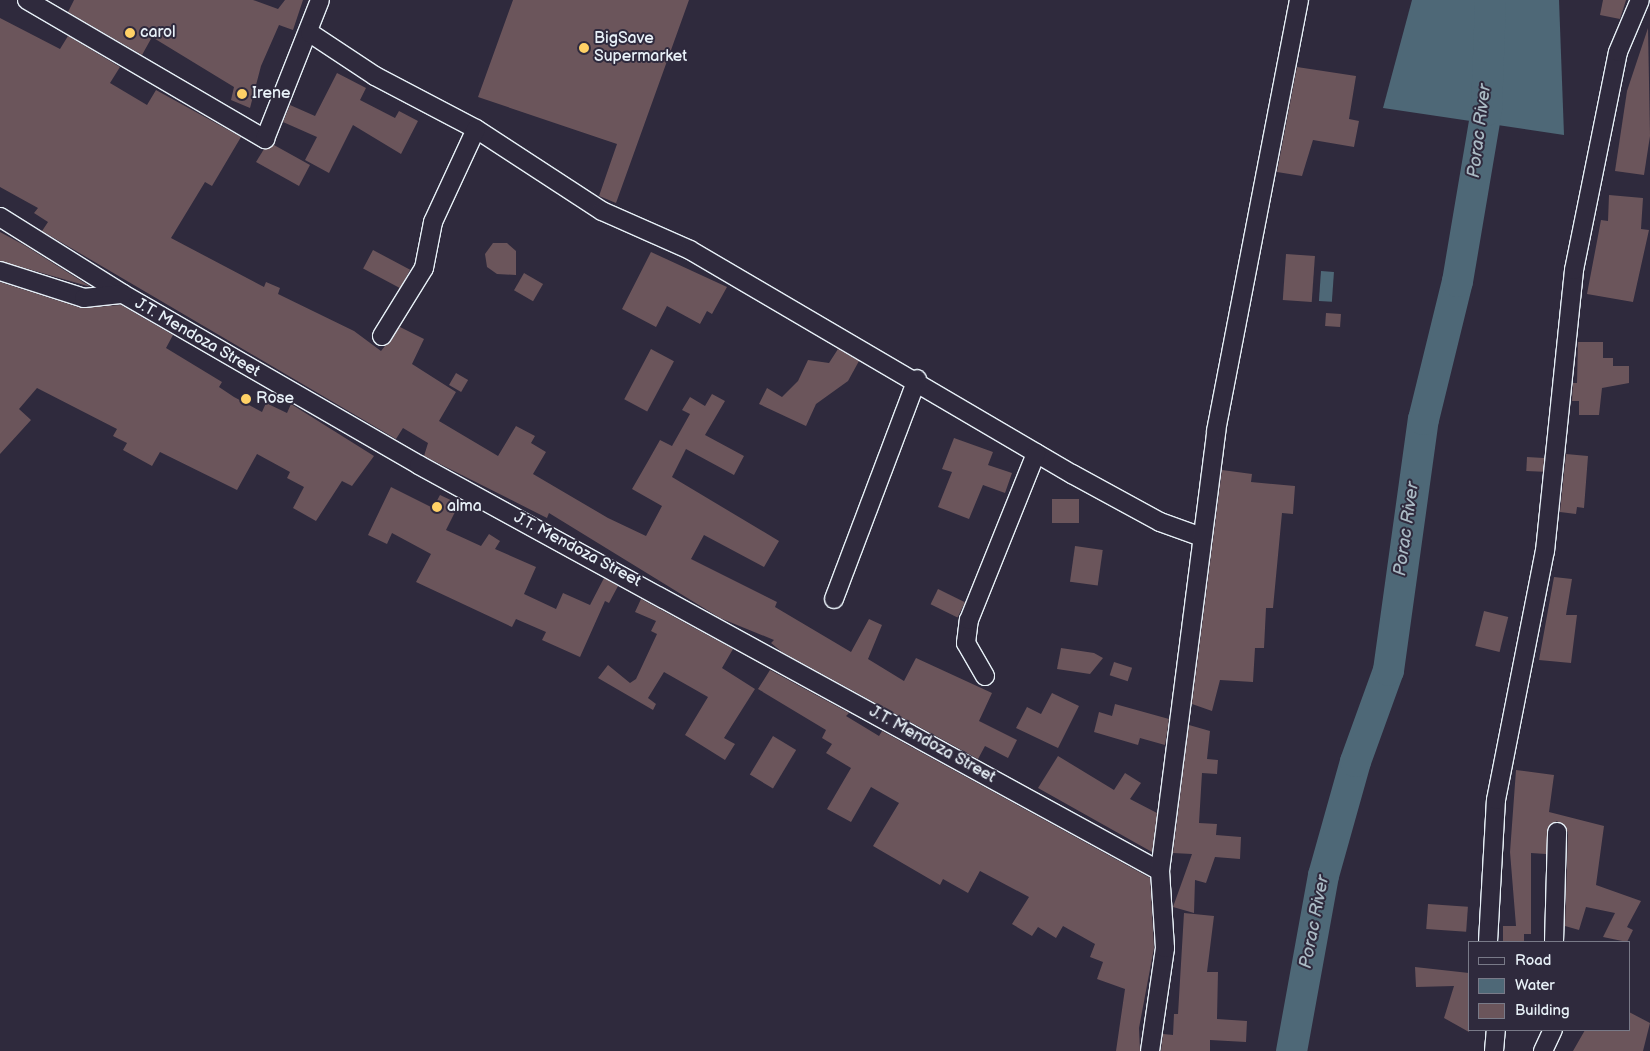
<!DOCTYPE html>
<html>
<head>
<meta charset="utf-8">
<style>
  body { margin:0 }
  #map { position:relative; width:1650px; height:1051px; overflow:hidden; background:#2f2a3d; font-family:"Balsamiq Sans",sans-serif }
  div>[style] { position:absolute }
  .water>* { inset:0; background:#4e6877; transform-origin:0 0 }
  .river>* { height:31px; margin:-15.5px; padding:0 15.5px; transform-origin:15.5px; border-radius:15.5px; background:#4e6877 }
  .building>* { inset:0; background:#6b555b; transform-origin:0 0 }
  .roads { filter:drop-shadow(1px 0 #e8f1f8) drop-shadow(-1px 0 #e8f1f8) drop-shadow(0 1px #e8f1f8) drop-shadow(0 -1px #e8f1f8) }
  .minor>* { height:18px; margin:-9px; padding:0 9px; transform-origin:9px; border-radius:9px; background:#2f2a3d }
  .dots>* { width:14px; height:14px; translate:-50% -50%; box-sizing:border-box; border:2px solid #2f2a3d; border-radius:50% }
  span { translate:-50% -50%; white-space:nowrap; text-align:center; line-height:1.15; -webkit-text-stroke:4px #2f2a3d; paint-order:stroke }
  .poi-label { font-size:16px; color:#e8f1f8 }
  .left { translate:0 -50%; text-align:left }
  .street-label { font-size:16px; color:#e8f1f8 }
  .water-label { font-size:18px; color:#aabac4; font-style:italic }
  .legend { position:absolute; left:1468px; top:941px; width:162px; height:90px; box-sizing:border-box; background:#2f2a3d; border:1px solid #797a88; margin:0; padding:6px 9px; list-style:none; font-size:15px; color:#e8f1f8 }
  .legend li { display:flex; align-items:center; gap:10px; height:25px }
  .legend b { width:25px; border:1px solid #797a88 }
</style>
</head>
<body>
<div id="map">
  <div class="water">
    <i style="clip-path:polygon(1412px 0,1559px 0,1564px 135px,1383px 108px)"></i>
    <i style="left:1321px;top:271px;width:13px;height:30px;rotate:4deg"></i>
  </div>
  <div class="river">
    <i style="left:1291px;top:1051px;width:179px;rotate:-79.7deg"></i>
    <i style="left:1323px;top:875px;width:118px;rotate:-74.3deg"></i>
    <i style="left:1355px;top:761px;width:97px;rotate:-70.1deg"></i>
    <i style="left:1388px;top:670px;width:253px;rotate:-82.1deg"></i>
    <i style="left:1423px;top:419px;width:142px;rotate:-76.2deg"></i>
    <i style="left:1457px;top:281px;width:173px;rotate:-80.4deg"></i>
    <i style="left:1486px;top:110px;width:110px;rotate:-87.9deg"></i>
  </div>
  <div class="building">
    <i style="clip-path:polygon(74px 0,253px 0,278px 9px,285px 0,303px 0,293px 30px,279px 25px,261px 66px,250px 108px,231px 100px,234px 87px,152px 37px,142px 55px,68px 12px)"></i>
    <i style="clip-path:polygon(513px 0,689px 0,616px 203px,599px 196px,617px 144px,478px 97px)"></i>
    <i style="clip-path:polygon(1603px 0,1626px 0,1620px 19px,1600px 15px)"></i>
    <i style="clip-path:polygon(0 18px,60px 49px,68px 36px,120px 67px,110px 83px,147px 105px,156px 90px,241px 137px,212px 186px,205px 182px,171px 238px,264px 287px,266px 282px,280px 288px,278px 294px,354px 331px,381px 351px,400px 327px,424px 339px,412px 364px,456px 392px,439px 421px,498px 456px,516px 426px,535px 436px,531px 443px,546px 452px,533px 474px,608px 518px,646px 536px,662px 506px,632px 489px,647px 463px,660px 440px,672px 446px,690px 414px,682px 410px,690px 397px,705px 406px,712px 394px,725px 401px,705px 435px,744px 456px,734px 475px,686px 449px,672px 477px,779px 541px,764px 567px,704px 535px,691px 559px,777px 602px,775px 607px,851px 652px,869px 619px,882px 625px,868px 659px,904px 681px,916px 658px,992px 693px,979px 721px,1017px 740px,1008px 758px,985px 746px,978px 759px,782px 652px,771px 643px,774px 640px,720px 618px,549px 513px,547px 518px,424px 456px,428px 443px,403px 428px,396px 439px,42px 231px,48px 222px,34px 213px,38px 208px,0 187px)"></i>
    <i style="clip-path:polygon(1648px 28px,1650px 136px,1644px 175px,1615px 171px,1627px 91px)"></i>
    <i style="clip-path:polygon(1297px 67px,1356px 76px,1349px 119px,1359px 121px,1354px 147px,1313px 140px,1302px 176px,1277px 172px)"></i>
    <i style="clip-path:polygon(337px 73px,366px 88px,360px 100px,395px 118px,399px 111px,418px 121px,401px 154px,353px 125px,329px 173px,305px 160px,317px 137px,283px 122px,290px 105px,315px 116px)"></i>
    <i style="clip-path:polygon(274px 145px,310px 165px,299px 186px,256px 162px,264px 149px)"></i>
    <i style="clip-path:polygon(1609px 195px,1643px 198px,1641px 229px,1649px 230px,1633px 302px,1587px 294px,1601px 220px,1608px 221px)"></i>
    <i style="clip-path:polygon(0 232px,24px 245px,91px 287px,0 261px)"></i>
    <i style="clip-path:polygon(493px 243px,507px 243px,516px 251px,516px 275px,497px 274px,487px 267px,485px 254px)"></i>
    <i style="left:373px;top:250px;width:42px;height:21px;rotate:28deg"></i>
    <i style="clip-path:polygon(651px 252px,727px 287px,712px 314px,707px 311px,700px 324px,667px 306px,656px 327px,622px 309px)"></i>
    <i style="left:1286px;top:254px;width:29px;height:46px;rotate:4deg"></i>
    <i style="left:524px;top:273px;width:22px;height:20px;rotate:30deg"></i>
    <i style="clip-path:polygon(0 282px,81px 308px,121px 305px,173px 335px,166px 348px,222px 382px,219px 387px,234px 397px,262px 412px,266px 403px,287px 413px,291px 404px,374px 456px,352px 486px,342px 481px,316px 521px,293px 508px,304px 487px,287px 478px,290px 472px,257px 454px,237px 490px,160px 452px,152px 466px,123px 450px,127px 443px,113px 436px,117px 429px,37px 388px,19px 409px,31px 420px,0 454px)"></i>
    <i style="left:1326px;top:313px;width:15px;height:13px;rotate:4deg"></i>
    <i style="clip-path:polygon(1578px 342px,1603px 342px,1603px 358px,1613px 358px,1613px 366px,1629px 366px,1629px 383px,1602px 388px,1599px 415px,1579px 415px,1579px 401px,1572px 401px,1573px 383px,1577px 383px)"></i>
    <i style="left:651px;top:349px;width:26px;height:57px;rotate:28deg"></i>
    <i style="clip-path:polygon(838px 349px,859px 361px,848px 381px,816px 404px,806px 426px,759px 404px,767px 388px,782px 397px,798px 381px,808px 360px,829px 363px)"></i>
    <i style="left:456px;top:373px;width:14px;height:14px;rotate:30deg"></i>
    <i style="clip-path:polygon(954px 438px,993px 452px,988px 465px,1012px 473px,1005px 493px,983px 485px,969px 519px,938px 507px,952px 472px,942px 469px)"></i>
    <i style="clip-path:polygon(1566px 454px,1588px 456px,1584px 508px,1577px 507px,1576px 514px,1560px 512px)"></i>
    <i style="left:1527px;top:457px;width:17px;height:14px;rotate:3deg"></i>
    <i style="clip-path:polygon(1222px 470px,1252px 474px,1251px 482px,1295px 486px,1293px 514px,1282px 513px,1273px 608px,1266px 608px,1264px 648px,1255px 648px,1253px 682px,1220px 680px,1212px 711px,1192px 704px)"></i>
    <i style="clip-path:polygon(391px 487px,433px 508px,440px 495px,459px 504px,446px 530px,481px 546px,489px 534px,500px 541px,495px 549px,536px 567px,524px 594px,556px 609px,563px 593px,590px 605px,604px 578px,618px 586px,609px 603px,605px 601px,580px 657px,542px 640px,546px 632px,516px 619px,512px 627px,416px 582px,431px 554px,392px 533px,387px 544px,368px 535px)"></i>
    <i style="left:1079px;top:499px;width:24px;height:27px;rotate:90deg"></i>
    <i style="left:1075px;top:546px;width:28px;height:36px;rotate:8deg"></i>
    <i style="clip-path:polygon(1554px 577px,1572px 579px,1566px 615px,1577px 615px,1571px 663px,1539px 660px)"></i>
    <i style="left:938px;top:589px;width:30px;height:17px;rotate:26deg"></i>
    <i style="clip-path:polygon(641px 599px,733px 649px,722px 668px,755px 689px,724px 738px,735px 744px,725px 760px,685px 735px,708px 697px,664px 672px,648px 698px,656px 704px,653px 710px,598px 678px,608px 665px,630px 683px,636px 679px,657px 634px,651px 631px,656px 621px,635px 612px)"></i>
    <i style="left:1484px;top:611px;width:25px;height:36px;rotate:14deg"></i>
    <i style="clip-path:polygon(1061px 648px,1094px 653px,1103px 658px,1090px 674px,1057px 669px)"></i>
    <i style="left:1114px;top:662px;width:19px;height:14px;rotate:18deg"></i>
    <i style="clip-path:polygon(770px 670px,849px 713px,846px 716px,879px 736px,882px 731px,1150px 878px,1154px 948px,1139px 1028px,1140px 1051px,1116px 1051px,1125px 989px,1097px 979px,1103px 962px,1090px 957px,1095px 944px,1063px 926px,1056px 938px,1038px 927px,1032px 936px,1012px 924px,1029px 897px,980px 871px,968px 893px,943px 879px,940px 885px,873px 846px,899px 803px,871px 787px,851px 822px,827px 809px,851px 768px,826px 753px,832px 744px,822px 738px,826px 730px,758px 689px)"></i>
    <i style="clip-path:polygon(1052px 693px,1079px 706px,1058px 748px,1016px 728px,1027px 707px,1041px 714px)"></i>
    <i style="clip-path:polygon(1115px 704px,1169px 719px,1165px 745px,1140px 738px,1138px 745px,1094px 732px,1099px 712px,1112px 716px)"></i>
    <i style="clip-path:polygon(1189px 725px,1210px 731px,1207px 759px,1218px 760px,1217px 774px,1202px 773px,1199px 823px,1217px 824px,1216px 835px,1241px 837px,1240px 859px,1215px 857px,1206px 883px,1195px 880px,1194px 913px,1173px 907px,1192px 854px,1173px 853px)"></i>
    <i style="left:773px;top:736px;width:27px;height:45px;rotate:31deg"></i>
    <i style="clip-path:polygon(1058px 756px,1114px 790px,1125px 773px,1141px 783px,1130px 799px,1157px 813px,1152px 852px,1038px 788px)"></i>
    <i style="clip-path:polygon(1516px 770px,1554px 775px,1549px 812px,1604px 826px,1596px 885px,1641px 901px,1627px 927px,1633px 930px,1627px 942px,1603px 937px,1615px 913px,1586px 907px,1579px 930px,1565px 926px,1568px 832px,1557px 821px,1548px 827px,1546px 854px,1531px 853px,1531px 934px,1524px 934px,1524px 942px,1503px 942px,1503px 926px,1516px 926px,1510px 852px)"></i>
    <i style="left:1428px;top:904px;width:40px;height:25px;rotate:4deg"></i>
    <i style="clip-path:polygon(1184px 913px,1214px 916px,1207px 972px,1218px 972px,1217px 1019px,1247px 1021px,1246px 1042px,1210px 1040px,1210px 1051px,1161px 1051px,1163px 1034px,1173px 1035px,1174px 1014px,1178px 1014px)"></i>
    <i style="clip-path:polygon(1415px 967px,1469px 973px,1469px 1032px,1444px 1018px,1454px 986px,1416px 987px)"></i>
    <i style="clip-path:polygon(1629px 1012px,1650px 1023px,1643px 1051px,1573px 1051px,1585px 1030px,1629px 1030px)"></i>
  </div>
  <div class="roads">
    <div class="minor">
      <i style="left:27px;top:0;width:276px;rotate:30.3deg"></i>
      <i style="left:265px;top:139px;width:149px;rotate:-68.4deg"></i>
      <i style="left:310px;top:33px;width:78px;rotate:33.5deg"></i>
      <i style="left:375px;top:76px;width:114px;rotate:27.7deg"></i>
      <i style="left:476px;top:129px;width:150px;rotate:33.1deg"></i>
      <i style="left:602px;top:211px;width:96px;rotate:23.9deg"></i>
      <i style="left:690px;top:250px;width:443px;rotate:30.4deg"></i>
      <i style="left:1072px;top:474px;width:100px;rotate:28.6deg"></i>
      <i style="left:1160px;top:522px;width:45px;rotate:19.7deg"></i>
      <i style="left:0;top:217px;width:145px;rotate:32deg"></i>
      <i style="left:123px;top:294px;width:342px;rotate:30deg"></i>
      <i style="left:419px;top:465px;width:845px;rotate:28.72deg"></i>
      <i style="left:0;top:271px;width:88px;rotate:17.8deg"></i>
      <i style="left:84px;top:298px;width:39px;rotate:-6deg"></i>
      <i style="left:382px;top:336px;width:80px;rotate:-58.3deg"></i>
      <i style="left:424px;top:268px;width:47px;rotate:-78.9deg"></i>
      <i style="left:433px;top:222px;width:102px;rotate:-65.2deg"></i>
      <i style="left:834px;top:599px;width:235px;rotate:-69.3deg"></i>
      <i style="left:985px;top:676px;width:38px;rotate:-120deg"></i>
      <i style="left:966px;top:643px;width:23px;rotate:-83deg"></i>
      <i style="left:969px;top:620px;width:180px;rotate:-68.1deg"></i>
      <i style="left:1488px;top:942px;width:142px;rotate:-86.8deg"></i>
      <i style="left:1496px;top:800px;width:254px;rotate:-78.9deg"></i>
      <i style="left:1545px;top:551px;width:282px;rotate:-84.1deg"></i>
      <i style="left:1574px;top:270px;width:222px;rotate:-78.6deg"></i>
      <i style="left:1618px;top:52px;width:56px;rotate:-67.1deg"></i>
      <i style="left:1554px;top:942px;width:110px;rotate:-88.4deg"></i>
      <i style="left:1150px;top:1051px;width:104px;rotate:-81.7deg"></i>
      <i style="left:1165px;top:948px;width:77px;rotate:-93.7deg"></i>
      <i style="left:1160px;top:871px;width:444px;rotate:-82.7deg"></i>
      <i style="left:1216px;top:431px;width:439px;rotate:-79.1deg"></i>
      <i style="left:1494px;top:1051px;width:21px;rotate:-85deg"></i>
      <i style="left:1543px;top:1051px;width:23px;rotate:-65deg"></i>
    </div>
  </div>
  <div class="dots">
    <i style="left:130px;top:33px;background:#ffd166"></i>
    <i style="left:584px;top:48px;background:#ffd166"></i>
    <i style="left:242px;top:94px;background:#ffd166"></i>
    <i style="left:246px;top:399px;background:#ffd166"></i>
    <i style="left:437px;top:507px;background:#ffd166"></i>
  </div>
  <div class="poi-label">
    <span class="left" style="left:140px;top:33px">carol</span>
    <span class="left" style="left:594px;top:48px">BigSave<br>Supermarket</span>
    <span class="left" style="left:252px;top:94px">Irene</span>
    <span class="left" style="left:256px;top:399px">Rose</span>
    <span class="left" style="left:447px;top:507px">alma</span>
  </div>
  <div class="street-label">
    <span style="left:197px;top:338px;rotate:30deg">J.T. Mendoza Street</span>
    <span style="left:577px;top:550px;rotate:28deg">J.T. Mendoza Street</span>
    <span style="left:932px;top:745px;rotate:29deg">J.T. Mendoza Street</span>
  </div>
  <div class="water-label">
    <span style="left:1480px;top:131px;rotate:-83deg">Porac River</span>
    <span style="left:1407px;top:529px;rotate:-82deg">Porac River</span>
    <span style="left:1315px;top:922px;rotate:-79deg">Porac River</span>
  </div>
  <ul class="legend">
  <li><b style="height:6px;background:#2f2a3d"></b>Road</li>
  <li><b style="height:14px;background:#4e6877"></b>Water</li>
  <li><b style="height:14px;background:#6b555b"></b>Building</li>
  </ul>
</div>
</body>
</html>
